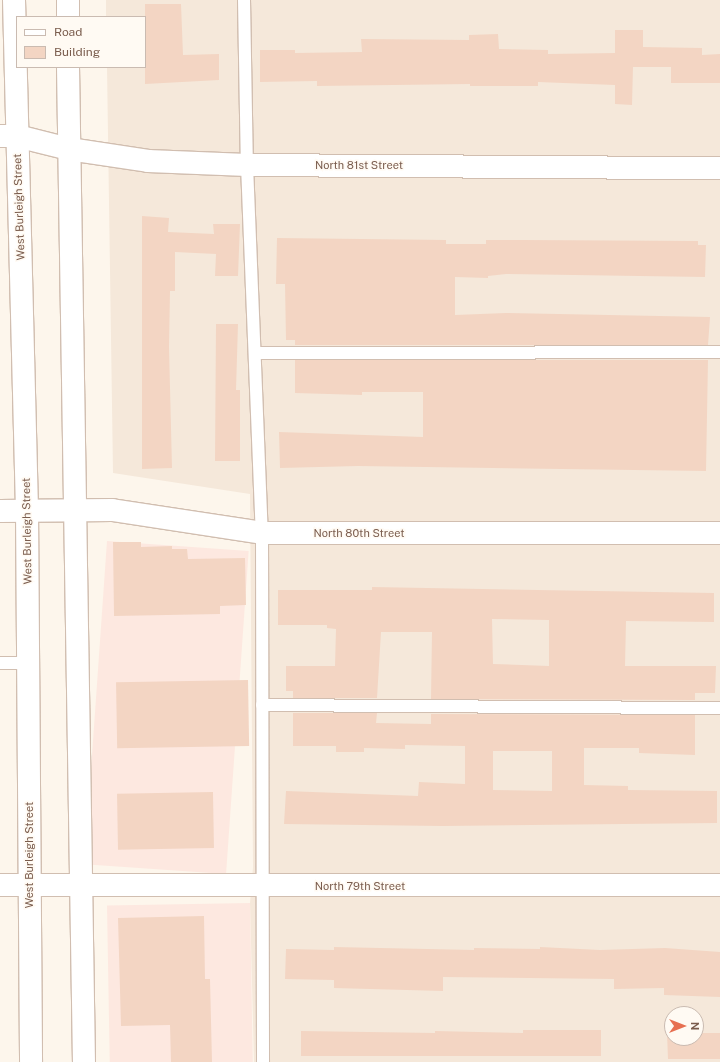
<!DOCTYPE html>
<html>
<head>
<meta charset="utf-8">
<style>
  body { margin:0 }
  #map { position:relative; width:720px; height:1062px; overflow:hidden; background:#fdf6ec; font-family:"Public Sans",sans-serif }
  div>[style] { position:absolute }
  .residential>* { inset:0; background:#f5e8da }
  .commercial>* { inset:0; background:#fde8e0; transform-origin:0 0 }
  .building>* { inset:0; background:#f3d5c3; transform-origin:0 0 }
  .roads { filter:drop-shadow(1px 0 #d1beb0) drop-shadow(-1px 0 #d1beb0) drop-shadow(0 1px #d1beb0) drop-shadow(0 -1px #d1beb0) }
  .service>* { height:12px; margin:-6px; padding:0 6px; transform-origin:6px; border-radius:6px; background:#fff }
  .minor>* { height:22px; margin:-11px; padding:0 11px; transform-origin:11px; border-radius:11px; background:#fff }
  .secondary>* { height:22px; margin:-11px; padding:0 11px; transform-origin:11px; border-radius:11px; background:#fff }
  span { translate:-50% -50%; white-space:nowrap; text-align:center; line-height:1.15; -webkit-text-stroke:3px #fffaf3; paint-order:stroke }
  .street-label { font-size:11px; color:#7a5c4d }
  .legend { position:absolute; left:16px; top:16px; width:130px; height:52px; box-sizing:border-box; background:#fffaf3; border:1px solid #cabbb1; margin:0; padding:5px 7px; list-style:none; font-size:12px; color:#7a5c4d }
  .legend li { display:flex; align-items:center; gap:8px; height:20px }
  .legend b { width:20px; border:1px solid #cabbb1 }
  .north { position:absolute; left:664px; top:1006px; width:40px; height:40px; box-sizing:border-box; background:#fffaf3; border:1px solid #cabbb1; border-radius:50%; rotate:90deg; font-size:11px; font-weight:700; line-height:16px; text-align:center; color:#7a5c4d }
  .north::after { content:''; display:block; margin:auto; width:14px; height:18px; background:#e76f51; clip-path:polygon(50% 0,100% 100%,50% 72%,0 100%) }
</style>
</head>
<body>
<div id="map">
  <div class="residential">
    <i style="clip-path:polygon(evenodd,106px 0,720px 0,720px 1062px,254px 1062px,250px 903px,253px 867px,250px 494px,113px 473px,107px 67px,145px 67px,145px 17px,106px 17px,106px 0,672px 1014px,696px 1014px,696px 1038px,672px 1038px,672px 1014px)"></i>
  </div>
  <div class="commercial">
    <i style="left:107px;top:541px;width:142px;height:324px;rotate:4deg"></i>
    <i style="left:250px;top:903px;width:159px;height:143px;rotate:89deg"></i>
  </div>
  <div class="building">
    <i style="clip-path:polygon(145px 4px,181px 4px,183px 55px,219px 54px,219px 80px,145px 84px)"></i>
    <i style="clip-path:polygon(615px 30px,643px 30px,643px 47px,702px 48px,702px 55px,720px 54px,720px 83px,671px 83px,671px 67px,633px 67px,632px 105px,615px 104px,615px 85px,538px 82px,538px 86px,470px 86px,470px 84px,317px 86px,317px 81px,260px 82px,260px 50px,295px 50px,295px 53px,362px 52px,361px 39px,469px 40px,469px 35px,498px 34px,499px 49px,548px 50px,548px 54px,615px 53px)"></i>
    <i style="clip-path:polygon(142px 216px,169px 218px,168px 232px,214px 234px,213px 224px,240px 224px,238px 276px,215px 276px,216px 254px,175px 252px,175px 291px,170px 291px,169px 347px,172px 468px,142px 469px)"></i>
    <i style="clip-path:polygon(277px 238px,446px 240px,446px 244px,486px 244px,486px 240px,522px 240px,698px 241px,698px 245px,706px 245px,705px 277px,506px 274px,488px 276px,488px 278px,455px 277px,455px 315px,506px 313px,710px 317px,708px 345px,295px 345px,295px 340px,286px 340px,285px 284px,276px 284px)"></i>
    <i style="clip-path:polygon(216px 324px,238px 324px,236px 390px,240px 390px,240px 461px,215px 461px)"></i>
    <i style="clip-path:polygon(295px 360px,708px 360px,706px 471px,358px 466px,280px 468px,279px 432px,423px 437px,423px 392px,362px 392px,362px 395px,295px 393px)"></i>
    <i style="clip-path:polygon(113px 542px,141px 542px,141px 547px,172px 546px,172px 549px,187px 549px,188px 559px,245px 558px,246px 605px,220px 606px,220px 614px,114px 616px)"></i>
    <i style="clip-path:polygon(evenodd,372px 587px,714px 593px,714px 622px,626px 621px,625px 666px,716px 666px,715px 693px,695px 693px,695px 700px,431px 699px,432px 632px,381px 632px,377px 698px,293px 698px,293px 691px,286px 691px,286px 666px,335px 666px,336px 629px,327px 628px,327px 625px,278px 625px,278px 590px,372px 590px,372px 587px,492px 619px,549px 620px,549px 666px,493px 664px,492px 619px)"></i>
    <i style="left:248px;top:680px;width:66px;height:132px;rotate:89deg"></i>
    <i style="clip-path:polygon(evenodd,293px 713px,377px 713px,376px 723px,431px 724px,431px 714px,695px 715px,695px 755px,639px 753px,639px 748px,584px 748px,584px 785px,628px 786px,628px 790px,717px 791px,717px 823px,443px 826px,284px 824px,286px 791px,418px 796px,419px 782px,465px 784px,465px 746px,405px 745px,405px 749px,364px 748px,364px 752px,336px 752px,336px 746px,293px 746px,293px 713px,493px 751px,552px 751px,552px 791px,493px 790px,493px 751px)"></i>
    <i style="left:213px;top:792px;width:56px;height:96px;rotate:89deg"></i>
    <i style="clip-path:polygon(204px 916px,205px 979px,210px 979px,212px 1062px,171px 1062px,170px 1025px,121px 1026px,118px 918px)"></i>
    <i style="clip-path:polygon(334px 947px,474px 950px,474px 948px,540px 949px,540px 947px,600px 950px,665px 948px,720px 952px,720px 997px,664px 995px,664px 988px,614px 989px,614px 979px,443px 977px,443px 991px,334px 988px,334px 980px,285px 979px,286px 949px,334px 950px)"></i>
    <i style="clip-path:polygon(523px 1030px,601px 1030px,601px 1056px,301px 1056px,301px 1031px,435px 1033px,435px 1031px,523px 1033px)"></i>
    <i style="clip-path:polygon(667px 1033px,672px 1033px,672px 1038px,696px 1038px,696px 1033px,720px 1033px,720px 1059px,668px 1059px)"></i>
  </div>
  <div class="roads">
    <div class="service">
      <i style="left:244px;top:0;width:165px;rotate:89deg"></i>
      <i style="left:247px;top:165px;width:368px;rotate:87.7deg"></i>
      <i style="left:262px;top:533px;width:529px;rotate:89.89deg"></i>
      <i style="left:255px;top:353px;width:465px;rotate:-0.1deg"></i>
      <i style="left:0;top:663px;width:28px"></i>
      <i style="left:262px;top:705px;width:458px;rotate:0.4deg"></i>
    </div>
    <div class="minor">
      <i style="left:0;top:136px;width:17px"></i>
      <i style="left:17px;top:136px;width:54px;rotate:14deg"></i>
      <i style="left:69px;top:149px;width:80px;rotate:8.6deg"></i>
      <i style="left:148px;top:161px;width:99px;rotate:2.3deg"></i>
      <i style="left:247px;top:165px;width:473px;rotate:0.4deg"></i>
      <i style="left:0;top:511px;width:112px;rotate:-0.5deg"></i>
      <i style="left:112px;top:510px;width:152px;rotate:8.7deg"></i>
      <i style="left:262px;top:533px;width:458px"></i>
      <i style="left:0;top:885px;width:720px"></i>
    </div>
    <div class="secondary">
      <i style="left:14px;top:0;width:510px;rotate:88.54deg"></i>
      <i style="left:27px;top:510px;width:552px;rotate:89.58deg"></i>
      <i style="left:68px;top:0;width:17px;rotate:90deg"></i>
      <i style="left:68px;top:67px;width:995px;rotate:89.08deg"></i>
    </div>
  </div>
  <div class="street-label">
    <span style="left:359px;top:165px">North 81st Street</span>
    <span style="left:19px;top:207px;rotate:-92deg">West Burleigh Street</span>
    <span style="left:27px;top:531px;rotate:-91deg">West Burleigh Street</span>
    <span style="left:359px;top:533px">North 80th Street</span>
    <span style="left:29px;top:855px;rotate:-90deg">West Burleigh Street</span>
    <span style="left:360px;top:886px">North 79th Street</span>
  </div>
  <ul class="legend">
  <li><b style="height:5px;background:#fff"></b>Road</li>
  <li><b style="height:11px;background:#f3d5c3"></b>Building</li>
  </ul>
  <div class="north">N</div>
</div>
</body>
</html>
